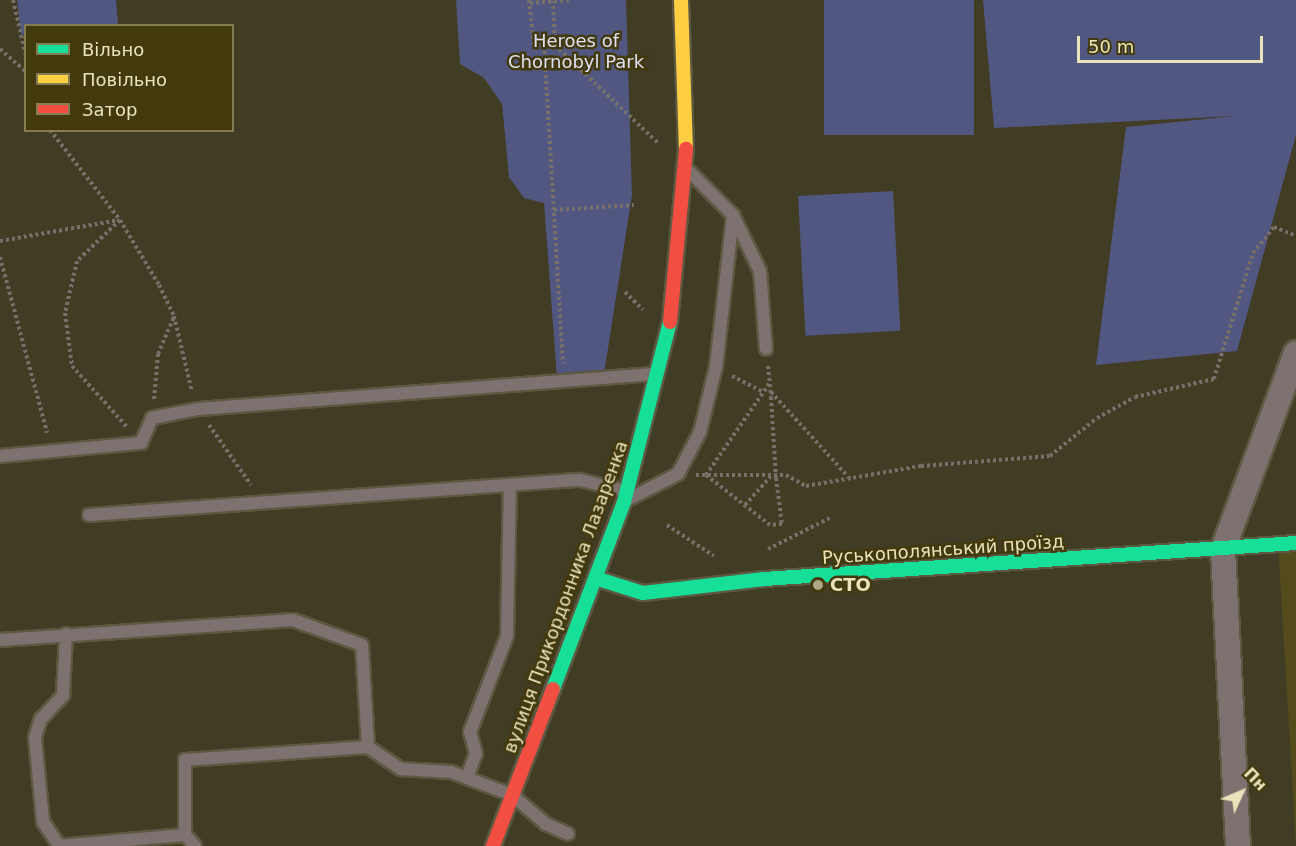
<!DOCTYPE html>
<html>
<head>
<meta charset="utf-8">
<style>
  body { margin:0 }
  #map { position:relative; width:1296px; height:846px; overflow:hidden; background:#413c24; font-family:"DejaVu Sans",sans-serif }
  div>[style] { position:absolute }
  .built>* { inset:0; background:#544b1d }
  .green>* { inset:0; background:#525782; transform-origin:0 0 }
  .path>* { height:4px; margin-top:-2px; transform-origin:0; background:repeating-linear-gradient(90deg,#787068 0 3px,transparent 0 6px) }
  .roads { filter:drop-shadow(2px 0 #5d5841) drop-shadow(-2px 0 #5d5841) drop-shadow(0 2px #5d5841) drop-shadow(0 -2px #5d5841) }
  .lane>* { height:12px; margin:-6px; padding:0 6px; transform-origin:6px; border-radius:6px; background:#7d726f }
  .street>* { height:24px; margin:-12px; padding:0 12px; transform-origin:12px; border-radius:12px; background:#7d726f }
  .fast>* { height:14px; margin:-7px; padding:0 7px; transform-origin:7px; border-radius:7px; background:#16e098 }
  .slow>* { height:14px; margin:-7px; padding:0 7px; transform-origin:7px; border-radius:7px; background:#ffcf43 }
  .jam>* { height:14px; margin:-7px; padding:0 7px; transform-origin:7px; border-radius:7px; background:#f24e42 }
  .dots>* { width:16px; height:16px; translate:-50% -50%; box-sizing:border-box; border:3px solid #42390c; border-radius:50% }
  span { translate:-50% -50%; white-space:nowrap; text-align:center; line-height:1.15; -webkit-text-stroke:5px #42390c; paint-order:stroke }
  .park-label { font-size:18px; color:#dee1f3 }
  .street-label { font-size:18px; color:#eae2ba }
  .poi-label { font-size:18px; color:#eae2ba; font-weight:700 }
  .left { translate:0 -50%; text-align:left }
  .legend { position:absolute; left:24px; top:24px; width:210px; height:108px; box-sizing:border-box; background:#42390c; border:2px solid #857d52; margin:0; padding:8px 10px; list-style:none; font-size:18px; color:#eae2ba }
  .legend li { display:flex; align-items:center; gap:12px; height:30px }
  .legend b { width:30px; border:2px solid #857d52 }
  .north { position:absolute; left:1212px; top:762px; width:60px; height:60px; -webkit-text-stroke:4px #42390c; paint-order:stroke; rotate:46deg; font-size:16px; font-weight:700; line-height:24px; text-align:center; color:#eae2ba }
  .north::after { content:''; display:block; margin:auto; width:21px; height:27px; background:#eae2ba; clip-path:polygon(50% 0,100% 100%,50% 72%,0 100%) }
  .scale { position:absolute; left:1077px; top:36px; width:186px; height:27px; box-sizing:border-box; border:3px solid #eae2ba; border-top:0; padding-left:8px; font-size:18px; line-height:21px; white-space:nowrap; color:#eae2ba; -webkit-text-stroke:4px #42390c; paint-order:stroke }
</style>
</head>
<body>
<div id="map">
  <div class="built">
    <i style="clip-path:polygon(1296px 541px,1296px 846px,1278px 542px)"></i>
  </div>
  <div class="green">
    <i style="clip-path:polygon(17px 0,116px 0,118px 25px,26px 26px,25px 35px,21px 34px)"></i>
    <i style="clip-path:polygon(456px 0,626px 0,632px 195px,604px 374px,557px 378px,544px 203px,524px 198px,509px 177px,502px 104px,484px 78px,460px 64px)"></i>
    <i style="left:824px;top:0;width:150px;height:135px"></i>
    <i style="clip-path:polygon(983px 0,1296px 0,1296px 135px,1237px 351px,1096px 365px,1126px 127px,1235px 116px,994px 128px)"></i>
    <i style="left:893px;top:191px;width:140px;height:95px;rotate:87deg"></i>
  </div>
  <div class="path">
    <i style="left:13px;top:0;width:57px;rotate:76.9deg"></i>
    <i style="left:529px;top:0;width:46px;rotate:83.8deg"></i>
    <i style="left:534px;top:46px;width:10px;rotate:-6deg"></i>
    <i style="left:544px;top:45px;width:319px;rotate:86.6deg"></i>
    <i style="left:530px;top:3px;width:41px;rotate:-4.2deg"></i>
    <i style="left:544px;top:45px;width:11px"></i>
    <i style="left:555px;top:45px;width:44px;rotate:-92.6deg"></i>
    <i style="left:555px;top:45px;width:142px;rotate:43.6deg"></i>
    <i style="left:0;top:49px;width:35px;rotate:41deg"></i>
    <i style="left:50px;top:130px;width:114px;rotate:52.1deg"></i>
    <i style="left:120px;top:220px;width:76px;rotate:59deg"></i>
    <i style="left:159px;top:285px;width:34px;rotate:64deg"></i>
    <i style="left:174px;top:316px;width:78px;rotate:76.7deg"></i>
    <i style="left:554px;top:210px;width:80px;rotate:-3.6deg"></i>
    <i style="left:120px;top:220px;width:59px;rotate:136.4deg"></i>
    <i style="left:77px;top:261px;width:53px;rotate:103deg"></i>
    <i style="left:65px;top:313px;width:53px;rotate:82.5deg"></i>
    <i style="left:72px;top:366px;width:82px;rotate:48deg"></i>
    <i style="left:0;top:241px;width:121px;rotate:-10deg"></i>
    <i style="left:0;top:257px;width:182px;rotate:75deg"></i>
    <i style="left:625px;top:292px;width:25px;rotate:45deg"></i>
    <i style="left:768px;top:366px;width:31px;rotate:84deg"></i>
    <i style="left:771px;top:397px;width:81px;rotate:86.5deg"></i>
    <i style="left:776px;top:478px;width:46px;rotate:82.6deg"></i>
    <i style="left:782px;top:524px;width:12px;rotate:175deg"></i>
    <i style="left:770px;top:525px;width:81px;rotate:-142deg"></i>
    <i style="left:706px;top:475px;width:111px;rotate:-55.3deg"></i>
    <i style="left:732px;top:376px;width:35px;rotate:27deg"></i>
    <i style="left:771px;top:392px;width:119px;rotate:47.7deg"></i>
    <i style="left:154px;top:399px;width:45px;rotate:-84.9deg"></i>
    <i style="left:158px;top:354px;width:40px;rotate:-66.6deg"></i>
    <i style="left:209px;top:425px;width:73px;rotate:55deg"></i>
    <i style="left:696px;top:475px;width:90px"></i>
    <i style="left:786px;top:475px;width:23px;rotate:29deg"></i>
    <i style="left:806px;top:486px;width:117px;rotate:-9.9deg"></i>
    <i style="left:921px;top:466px;width:129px;rotate:-4.4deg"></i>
    <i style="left:1050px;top:456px;width:60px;rotate:-39deg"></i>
    <i style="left:1097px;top:418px;width:43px;rotate:-28.9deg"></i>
    <i style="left:1135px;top:397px;width:81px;rotate:-12.8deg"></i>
    <i style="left:1214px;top:379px;width:132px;rotate:-72.8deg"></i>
    <i style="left:1253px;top:253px;width:33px;rotate:-51deg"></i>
    <i style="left:1274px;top:227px;width:24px;rotate:22deg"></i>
    <i style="left:745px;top:505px;width:38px;rotate:-48deg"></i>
    <i style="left:667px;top:525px;width:56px;rotate:33.4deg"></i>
    <i style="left:768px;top:549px;width:72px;rotate:-26.6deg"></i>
  </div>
  <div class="roads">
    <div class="lane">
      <i style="left:690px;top:172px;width:61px;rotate:45deg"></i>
      <i style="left:733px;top:215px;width:62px;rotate:64.3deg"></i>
      <i style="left:760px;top:271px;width:78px;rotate:85.6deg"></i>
      <i style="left:0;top:456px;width:142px;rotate:-5.3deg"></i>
      <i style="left:141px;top:443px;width:27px;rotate:-66deg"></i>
      <i style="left:152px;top:418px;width:47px;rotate:-11.1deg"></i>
      <i style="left:198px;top:409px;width:461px;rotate:-4.4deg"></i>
      <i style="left:631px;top:498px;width:53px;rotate:-27.1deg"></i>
      <i style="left:678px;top:474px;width:47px;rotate:-62.4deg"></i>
      <i style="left:700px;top:432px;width:67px;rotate:-76.2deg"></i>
      <i style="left:716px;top:367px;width:153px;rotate:-83.6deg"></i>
      <i style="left:89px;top:515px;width:492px;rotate:-4.1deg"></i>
      <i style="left:580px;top:480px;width:46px;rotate:13.7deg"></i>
      <i style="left:0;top:640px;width:294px;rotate:-3.9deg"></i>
      <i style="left:293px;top:620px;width:73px;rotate:19.9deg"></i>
      <i style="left:362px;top:645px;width:102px;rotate:86.6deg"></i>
      <i style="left:467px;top:777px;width:25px;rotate:-69deg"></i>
      <i style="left:476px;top:754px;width:23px;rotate:-105deg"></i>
      <i style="left:470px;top:732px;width:103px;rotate:-68.9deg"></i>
      <i style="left:507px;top:636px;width:151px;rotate:-88.9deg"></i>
      <i style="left:58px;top:844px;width:27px;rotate:-124deg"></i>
      <i style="left:43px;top:822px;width:85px;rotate:-95.4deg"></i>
      <i style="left:35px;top:737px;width:19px;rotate:-72deg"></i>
      <i style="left:41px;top:719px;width:33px;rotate:-47deg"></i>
      <i style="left:63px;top:695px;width:61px;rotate:-87.2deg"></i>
      <i style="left:58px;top:846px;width:127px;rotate:-5deg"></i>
      <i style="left:195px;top:846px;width:15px;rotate:-132deg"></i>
      <i style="left:185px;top:835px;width:75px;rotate:-90deg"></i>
      <i style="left:185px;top:760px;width:183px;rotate:-4.1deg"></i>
      <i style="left:368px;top:747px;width:40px;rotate:34deg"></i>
      <i style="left:401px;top:769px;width:50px;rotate:3.4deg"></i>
      <i style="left:451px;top:772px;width:65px;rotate:20.7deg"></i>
      <i style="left:512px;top:795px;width:45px;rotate:40.5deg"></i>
      <i style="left:546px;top:824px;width:24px;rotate:24deg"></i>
    </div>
    <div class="street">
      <i style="left:1238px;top:846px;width:297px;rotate:-92.9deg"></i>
      <i style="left:1223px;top:549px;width:209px;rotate:-69.6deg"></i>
    </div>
    <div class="fast">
      <i style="left:595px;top:578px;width:50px;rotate:17.4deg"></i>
      <i style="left:643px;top:593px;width:122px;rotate:-6.6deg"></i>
      <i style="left:764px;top:579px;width:533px;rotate:-3.87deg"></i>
      <i style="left:553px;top:689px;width:200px;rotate:-69.2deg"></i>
      <i style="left:624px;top:502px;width:186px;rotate:-75.7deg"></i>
    </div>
    <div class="slow">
      <i style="left:681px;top:0;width:149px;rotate:88.1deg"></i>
    </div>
    <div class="jam">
      <i style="left:670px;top:322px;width:174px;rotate:-84.7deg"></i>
      <i style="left:493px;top:846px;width:168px;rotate:-69.1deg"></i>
    </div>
  </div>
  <div class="dots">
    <i style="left:818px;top:585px;background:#afa886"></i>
  </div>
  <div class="park-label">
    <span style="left:576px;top:52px">Heroes of<br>Chornobyl Park</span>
  </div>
  <div class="street-label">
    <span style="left:943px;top:550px;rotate:-4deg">Руськополянський проїзд</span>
    <span style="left:566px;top:597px;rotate:-70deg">вулиця Прикордонника Лазаренка</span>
  </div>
  <div class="poi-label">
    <span class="left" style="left:830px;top:585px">СТО</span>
  </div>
  <ul class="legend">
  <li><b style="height:8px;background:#16e098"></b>Вільно</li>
  <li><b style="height:8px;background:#ffcf43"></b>Повільно</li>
  <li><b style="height:8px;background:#f24e42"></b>Затор</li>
  </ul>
  <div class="north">Пн</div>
  <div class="scale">50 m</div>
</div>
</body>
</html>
